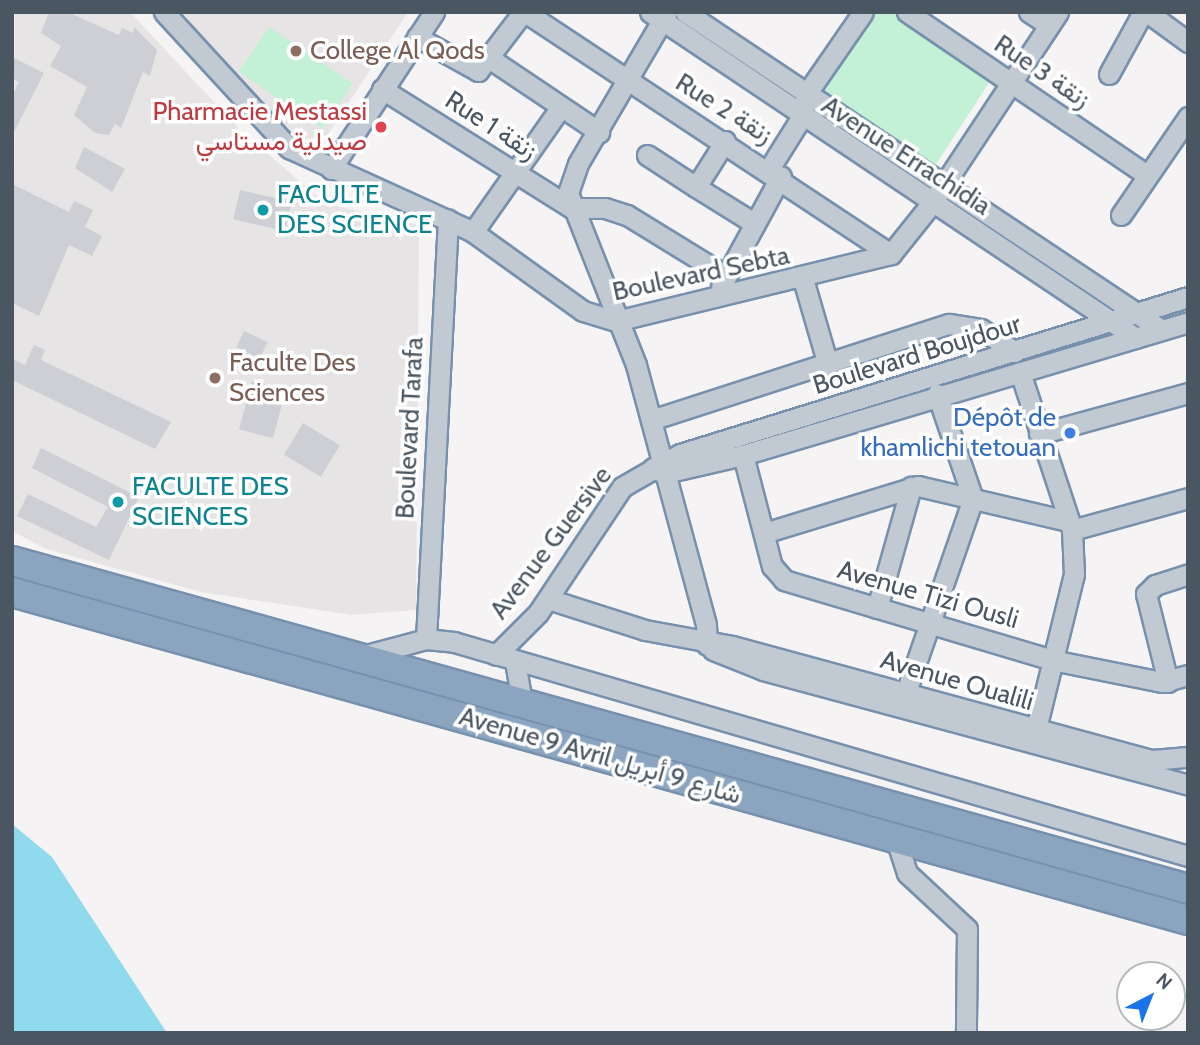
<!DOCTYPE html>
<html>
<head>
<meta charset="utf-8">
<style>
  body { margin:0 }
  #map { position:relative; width:1200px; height:1045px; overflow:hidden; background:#f5f3f3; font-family:Cabin,Vazirmatn,sans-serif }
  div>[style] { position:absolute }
  .education>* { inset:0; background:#e6e4e5 }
  .green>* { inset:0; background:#c3f1d5; transform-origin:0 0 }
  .water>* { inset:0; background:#90daee }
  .building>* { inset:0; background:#cdcfd5; transform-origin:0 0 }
  .roads { filter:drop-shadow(2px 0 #7690ad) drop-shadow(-2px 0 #7690ad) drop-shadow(0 2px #7690ad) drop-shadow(0 -2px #7690ad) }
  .minor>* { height:19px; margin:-9.5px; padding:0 9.5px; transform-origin:9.5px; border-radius:9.5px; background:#c1cad2 }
  .highway>* { height:28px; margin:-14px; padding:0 14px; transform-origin:14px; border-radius:14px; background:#8ba5c1 }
  .dots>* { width:19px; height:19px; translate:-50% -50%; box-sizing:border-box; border:4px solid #fff; border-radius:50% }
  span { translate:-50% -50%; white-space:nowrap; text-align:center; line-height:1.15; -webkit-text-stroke:7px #fff; paint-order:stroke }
  .education-label { font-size:26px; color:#785e54 }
  .left { translate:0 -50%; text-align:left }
  .street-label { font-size:26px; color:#4a5661 }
  .health-label { font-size:26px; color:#be3a42 }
  .right { translate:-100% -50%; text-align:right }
  .culture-label { font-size:26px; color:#0d838f }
  .shop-label { font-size:26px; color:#366cbe }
  .frame { position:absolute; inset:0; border:14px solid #4a5661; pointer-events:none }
  .north { position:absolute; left:1116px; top:961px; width:70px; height:70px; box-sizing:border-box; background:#fff; border:2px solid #b7bbc0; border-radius:50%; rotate:42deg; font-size:19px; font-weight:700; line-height:28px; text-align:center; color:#4a5661 }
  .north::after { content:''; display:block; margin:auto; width:24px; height:32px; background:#1a73e8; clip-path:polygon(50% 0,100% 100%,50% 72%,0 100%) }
</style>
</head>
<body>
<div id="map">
  <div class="education">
    <i style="clip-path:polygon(15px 12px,130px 12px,239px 129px,325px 203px,419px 225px,416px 610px,352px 615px,201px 592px,46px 549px,12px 531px)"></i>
    <i style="clip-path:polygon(183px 12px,408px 12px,319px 148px,261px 115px,237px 91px)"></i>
  </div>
  <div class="green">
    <i style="clip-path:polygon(876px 12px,900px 12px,994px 75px,935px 166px,823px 90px)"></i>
    <i style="left:269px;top:27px;width:101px;height:54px;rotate:34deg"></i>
  </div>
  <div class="water">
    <i style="clip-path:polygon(12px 824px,52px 857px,167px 1033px,12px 1033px)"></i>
  </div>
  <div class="building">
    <i style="clip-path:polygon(49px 12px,67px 12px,119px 35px,122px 28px,133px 33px,134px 27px,157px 50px,150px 76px,143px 72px,121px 128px,115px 124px,109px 135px,95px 133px,74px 115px,87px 87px,50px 66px,61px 46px,41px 33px)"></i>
    <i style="clip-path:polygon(12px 57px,44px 73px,12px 136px,12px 96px,19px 82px,12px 78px)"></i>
    <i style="clip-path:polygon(84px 147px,125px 169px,112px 192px,75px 168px)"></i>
    <i style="clip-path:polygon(12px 184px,69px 212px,74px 201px,93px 210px,85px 227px,102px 236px,92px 256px,69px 245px,39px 316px,12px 303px)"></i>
    <i style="left:240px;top:190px;width:53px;height:30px;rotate:13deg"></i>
    <i style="left:244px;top:331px;width:26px;height:18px;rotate:25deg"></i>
    <i style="clip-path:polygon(34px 345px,45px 350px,41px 360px,171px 422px,155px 449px,12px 380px,12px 359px,25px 365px)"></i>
    <i style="left:252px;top:381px;width:35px;height:50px;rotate:15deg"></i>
    <i style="left:303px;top:423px;width:43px;height:37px;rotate:31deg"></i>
    <i style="clip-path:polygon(41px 448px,139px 497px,109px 560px,17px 516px,28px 494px,96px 527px,108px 507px,32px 468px)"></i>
  </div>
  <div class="roads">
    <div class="minor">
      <i style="left:164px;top:12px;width:185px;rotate:47.4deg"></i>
      <i style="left:289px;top:148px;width:202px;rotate:24.5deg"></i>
      <i style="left:473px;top:232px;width:135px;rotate:35.7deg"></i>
      <i style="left:583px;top:311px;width:34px;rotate:17deg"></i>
      <i style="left:616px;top:321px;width:283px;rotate:-13.7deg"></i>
      <i style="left:891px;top:254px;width:64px;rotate:-51.3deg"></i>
      <i style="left:931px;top:204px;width:230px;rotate:-56.5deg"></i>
      <i style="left:525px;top:12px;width:439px;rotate:33.5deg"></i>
      <i style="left:650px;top:12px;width:585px;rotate:33.85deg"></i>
      <i style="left:667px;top:12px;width:176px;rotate:120.4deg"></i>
      <i style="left:578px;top:164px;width:31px;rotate:109deg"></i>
      <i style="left:568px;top:193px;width:185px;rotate:68.4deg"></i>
      <i style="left:636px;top:365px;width:269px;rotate:74.9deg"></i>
      <i style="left:706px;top:625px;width:20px;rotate:87deg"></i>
      <i style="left:685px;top:12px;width:573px;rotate:33.69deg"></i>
      <i style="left:907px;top:12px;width:290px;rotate:34.2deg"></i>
      <i style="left:1029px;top:12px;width:24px;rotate:33deg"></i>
      <i style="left:1147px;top:12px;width:51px;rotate:36.2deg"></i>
      <i style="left:417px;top:37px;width:70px;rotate:29.1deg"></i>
      <i style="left:478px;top:71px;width:74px;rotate:-52.7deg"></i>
      <i style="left:489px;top:58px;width:133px;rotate:33.9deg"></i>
      <i style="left:1109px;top:74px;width:71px;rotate:-61.3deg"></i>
      <i style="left:382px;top:89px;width:224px;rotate:32.1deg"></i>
      <i style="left:572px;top:208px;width:33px"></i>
      <i style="left:605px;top:208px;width:23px;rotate:18deg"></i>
      <i style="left:627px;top:215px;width:116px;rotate:31.6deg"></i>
      <i style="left:725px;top:141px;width:54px;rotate:122.2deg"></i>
      <i style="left:696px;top:187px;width:68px;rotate:31.8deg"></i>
      <i style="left:647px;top:155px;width:59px;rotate:33.1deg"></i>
      <i style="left:331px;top:169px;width:188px;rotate:-56.7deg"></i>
      <i style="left:769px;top:169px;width:60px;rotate:-57.9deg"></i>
      <i style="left:801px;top:118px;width:26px;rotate:-77deg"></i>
      <i style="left:807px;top:93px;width:98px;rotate:-55.3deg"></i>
      <i style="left:1121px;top:215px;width:119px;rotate:-55.6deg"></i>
      <i style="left:473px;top:232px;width:153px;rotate:-54.9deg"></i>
      <i style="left:803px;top:279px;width:90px;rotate:73.8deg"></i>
      <i style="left:721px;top:286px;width:125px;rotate:-61.4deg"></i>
      <i style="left:1020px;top:372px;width:165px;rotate:71.7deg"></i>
      <i style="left:651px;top:420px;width:313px;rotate:-17.9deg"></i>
      <i style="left:949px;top:324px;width:32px;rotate:9deg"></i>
      <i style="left:981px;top:329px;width:41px;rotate:34.1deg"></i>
      <i style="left:1039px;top:434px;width:155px;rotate:-15.4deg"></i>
      <i style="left:743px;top:455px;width:115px;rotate:75.4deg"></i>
      <i style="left:772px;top:566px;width:18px;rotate:49deg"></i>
      <i style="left:784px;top:580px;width:280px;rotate:16.6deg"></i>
      <i style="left:1052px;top:660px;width:112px;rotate:11.3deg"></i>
      <i style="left:1162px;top:682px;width:27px;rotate:-15deg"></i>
      <i style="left:653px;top:468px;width:30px;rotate:-27deg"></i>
      <i style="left:680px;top:454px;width:532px;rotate:-17.17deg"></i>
      <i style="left:654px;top:469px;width:12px;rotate:20deg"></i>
      <i style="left:665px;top:473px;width:80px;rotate:-13deg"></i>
      <i style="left:743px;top:455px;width:464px;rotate:-16.6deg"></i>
      <i style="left:764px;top:533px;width:161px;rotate:-17deg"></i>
      <i style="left:918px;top:486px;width:155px;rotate:13.1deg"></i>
      <i style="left:548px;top:599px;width:102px;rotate:17.7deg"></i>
      <i style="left:645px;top:630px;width:88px;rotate:10.4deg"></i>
      <i style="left:732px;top:646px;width:435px;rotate:15.2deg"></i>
      <i style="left:1152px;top:760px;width:36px;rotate:-5deg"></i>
      <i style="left:877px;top:608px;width:126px;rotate:-74.3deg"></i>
      <i style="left:426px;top:639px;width:420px;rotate:-87deg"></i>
      <i style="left:713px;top:650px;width:54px;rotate:21.8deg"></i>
      <i style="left:763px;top:670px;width:440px;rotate:15.1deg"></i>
      <i style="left:496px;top:655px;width:59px;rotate:-45deg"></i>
      <i style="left:538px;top:613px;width:151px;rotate:-56.3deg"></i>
      <i style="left:622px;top:487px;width:36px;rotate:-30deg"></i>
      <i style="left:359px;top:657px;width:69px;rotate:-15deg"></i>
      <i style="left:426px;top:639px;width:28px;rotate:6deg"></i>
      <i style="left:454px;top:642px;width:765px;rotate:16.25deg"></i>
      <i style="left:515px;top:661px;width:43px;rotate:80.5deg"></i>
      <i style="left:1168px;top:682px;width:91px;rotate:-104deg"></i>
      <i style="left:1146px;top:594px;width:13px;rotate:-45deg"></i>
      <i style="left:1155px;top:585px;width:35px;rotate:-18deg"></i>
      <i style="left:906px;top:692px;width:204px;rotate:-70.9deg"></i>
      <i style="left:973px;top:499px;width:111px;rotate:-108.9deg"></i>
      <i style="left:1033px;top:741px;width:172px;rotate:-76.2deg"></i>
      <i style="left:1074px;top:574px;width:44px;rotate:-92.6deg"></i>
      <i style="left:1072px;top:530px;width:120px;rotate:-15.4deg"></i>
      <i style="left:896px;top:839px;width:36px;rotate:72deg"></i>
      <i style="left:907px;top:873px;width:82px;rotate:43deg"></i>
      <i style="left:967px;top:929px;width:104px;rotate:90.6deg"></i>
    </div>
    <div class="highway">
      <i style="left:12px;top:561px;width:1221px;rotate:15.58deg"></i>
      <i style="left:12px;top:592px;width:1221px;rotate:15.58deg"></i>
    </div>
  </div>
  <div class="dots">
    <i style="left:296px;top:51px;background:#8d6e63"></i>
    <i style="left:381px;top:127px;background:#e0444e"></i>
    <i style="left:263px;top:210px;background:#0f9aa8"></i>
    <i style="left:215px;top:378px;background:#8d6e63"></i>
    <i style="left:1070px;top:433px;background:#3f7fe0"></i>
    <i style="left:118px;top:502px;background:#0f9aa8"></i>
  </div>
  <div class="education-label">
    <span class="left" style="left:310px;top:51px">College Al Qods</span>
    <span class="left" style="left:229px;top:378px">Faculte Des<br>Sciences</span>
  </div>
  <div class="street-label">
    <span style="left:1042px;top:72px;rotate:34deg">Rue 3 زنقة</span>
    <span style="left:724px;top:109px;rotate:32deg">Rue 2 زنقة</span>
    <span style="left:491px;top:126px;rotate:33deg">Rue 1 زنقة</span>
    <span style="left:906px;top:156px;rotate:33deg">Avenue Errachidia</span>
    <span style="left:701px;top:274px;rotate:-12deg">Boulevard Sebta</span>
    <span style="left:917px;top:355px;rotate:-17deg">Boulevard Boujdour</span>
    <span style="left:410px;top:428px;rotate:-87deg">Boulevard Tarafa</span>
    <span style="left:551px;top:543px;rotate:-53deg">Avenue Guersive</span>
    <span style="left:928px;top:595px;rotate:16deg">Avenue Tizi Ousli</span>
    <span style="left:957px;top:681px;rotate:16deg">Avenue Oualili</span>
    <span style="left:600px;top:756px;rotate:16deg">Avenue 9 Avril شارع 9 أبريل</span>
  </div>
  <div class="health-label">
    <span class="right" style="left:367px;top:127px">Pharmacie Mestassi<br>صيدلية مستاسي</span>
  </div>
  <div class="culture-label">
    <span class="left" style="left:277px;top:210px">FACULTE<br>DES SCIENCE</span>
    <span class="left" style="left:132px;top:502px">FACULTE DES<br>SCIENCES</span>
  </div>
  <div class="shop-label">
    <span class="right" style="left:1056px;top:433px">Dépôt de<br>khamlichi tetouan</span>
  </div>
  <div class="frame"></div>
  <div class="north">N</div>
</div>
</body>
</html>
